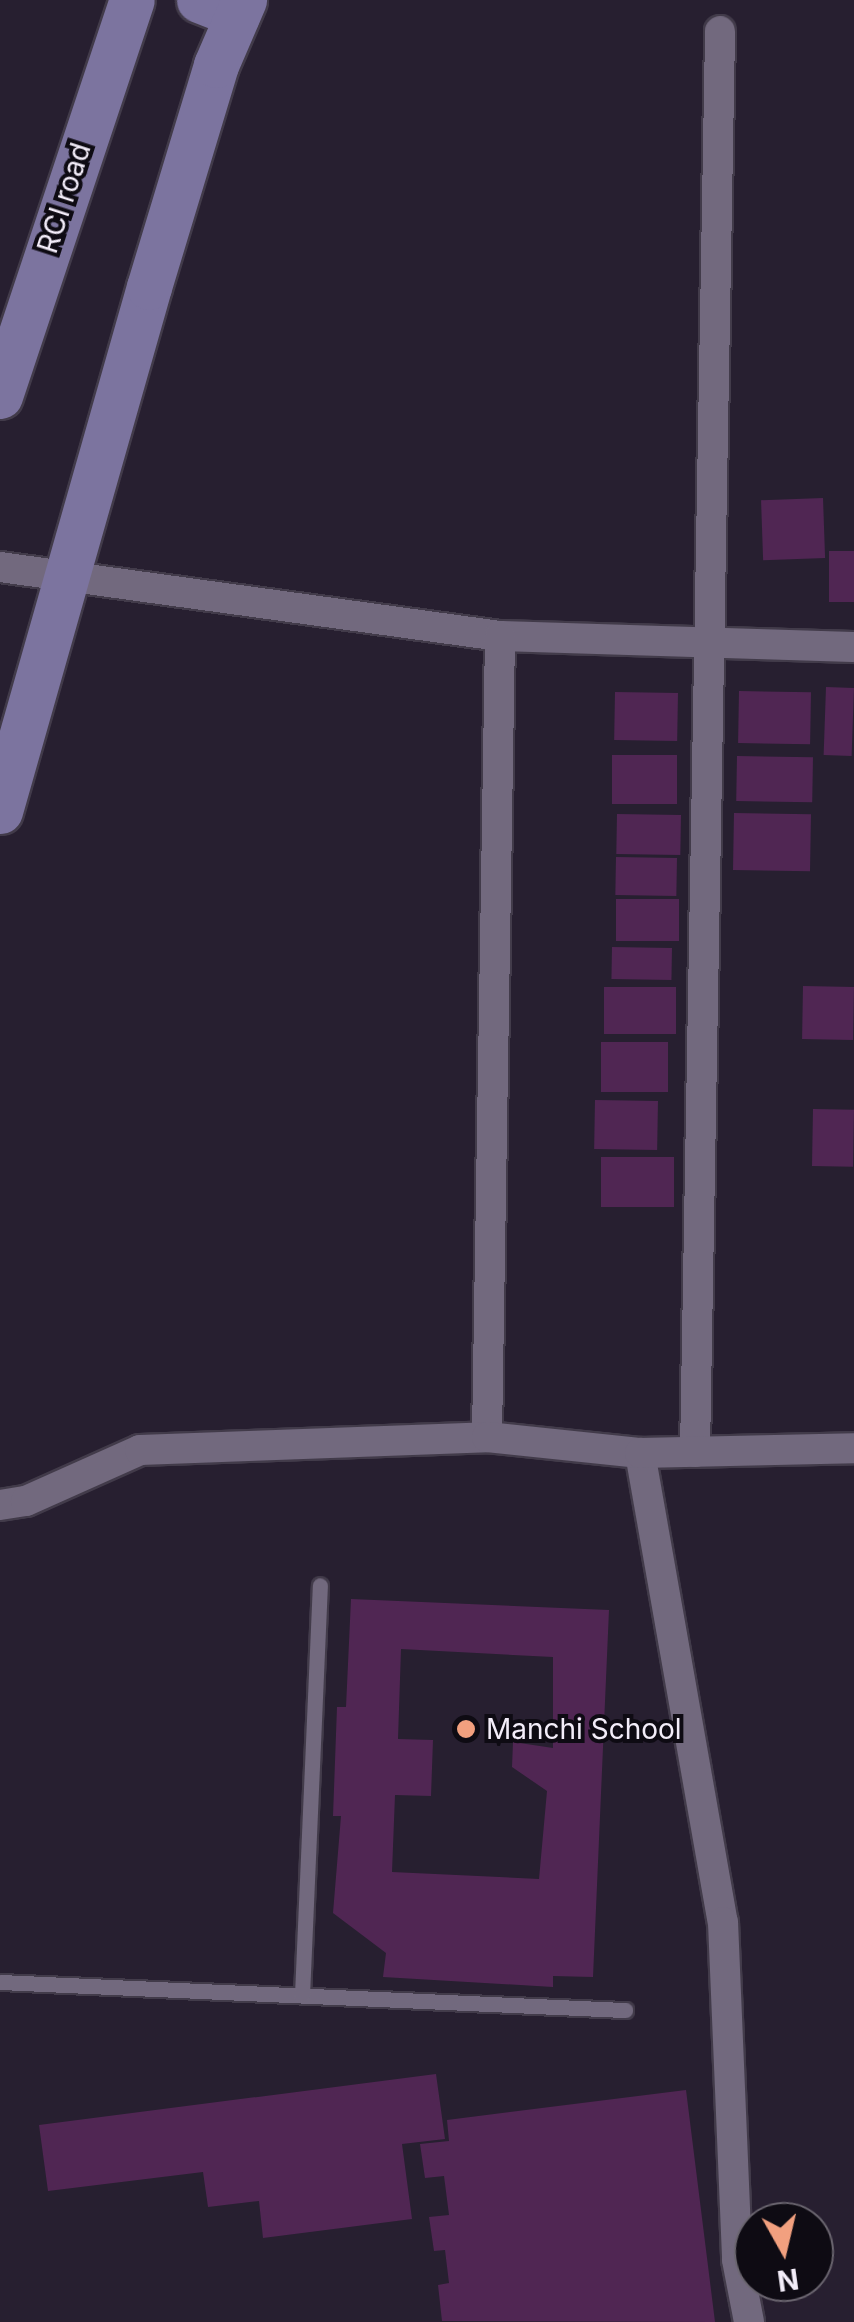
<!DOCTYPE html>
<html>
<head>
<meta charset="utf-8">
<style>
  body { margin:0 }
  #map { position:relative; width:854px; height:2322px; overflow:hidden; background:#271f30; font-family:Inter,sans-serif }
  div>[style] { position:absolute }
  .building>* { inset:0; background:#502653; transform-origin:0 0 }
  .roads { filter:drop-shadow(2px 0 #423b4a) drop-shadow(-2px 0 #423b4a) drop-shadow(0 2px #423b4a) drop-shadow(0 -2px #423b4a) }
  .service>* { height:15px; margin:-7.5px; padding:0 7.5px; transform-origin:7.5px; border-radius:7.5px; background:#72697e }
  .minor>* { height:30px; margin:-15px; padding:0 15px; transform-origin:15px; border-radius:15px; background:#72697e }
  .secondary>* { height:45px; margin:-22.5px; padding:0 22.5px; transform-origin:22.5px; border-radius:22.5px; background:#7c749f }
  .dots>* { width:28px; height:28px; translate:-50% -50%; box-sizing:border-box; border:5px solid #0e0b13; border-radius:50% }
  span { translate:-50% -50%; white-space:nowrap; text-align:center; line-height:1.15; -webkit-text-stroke:8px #0e0b13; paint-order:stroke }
  .street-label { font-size:28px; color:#f3edf9 }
  .poi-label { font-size:28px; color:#f3edf9 }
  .left { translate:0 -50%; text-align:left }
  .north { position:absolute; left:734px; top:2202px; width:100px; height:100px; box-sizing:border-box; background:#0e0b13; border:2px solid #6a656f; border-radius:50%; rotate:172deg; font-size:28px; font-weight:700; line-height:40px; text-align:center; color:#f3edf9 }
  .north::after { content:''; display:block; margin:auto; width:35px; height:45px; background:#f2a07f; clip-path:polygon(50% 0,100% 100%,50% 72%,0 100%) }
</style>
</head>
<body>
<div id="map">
  <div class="building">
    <i style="left:823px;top:498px;width:60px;height:62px;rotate:88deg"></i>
    <i style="left:829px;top:551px;width:25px;height:51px"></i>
    <i style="left:826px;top:687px;width:28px;height:68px;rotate:2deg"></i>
    <i style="left:739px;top:691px;width:72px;height:52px;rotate:1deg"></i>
    <i style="left:615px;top:692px;width:63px;height:48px;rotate:1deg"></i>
    <i style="left:612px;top:755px;width:65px;height:49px"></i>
    <i style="left:737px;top:756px;width:76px;height:45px;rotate:1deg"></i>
    <i style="left:734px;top:813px;width:77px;height:57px;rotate:1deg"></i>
    <i style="left:617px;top:814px;width:64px;height:40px;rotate:1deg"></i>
    <i style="left:616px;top:857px;width:61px;height:38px;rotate:1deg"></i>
    <i style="left:616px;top:899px;width:63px;height:42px"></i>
    <i style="left:612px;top:947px;width:60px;height:32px;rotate:1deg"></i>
    <i style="left:803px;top:986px;width:51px;height:53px;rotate:1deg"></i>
    <i style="left:604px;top:987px;width:72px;height:47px"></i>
    <i style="left:601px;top:1042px;width:67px;height:50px"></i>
    <i style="left:595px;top:1100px;width:63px;height:49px;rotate:1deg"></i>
    <i style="left:813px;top:1109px;width:41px;height:57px;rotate:1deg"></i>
    <i style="left:601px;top:1157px;width:73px;height:50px"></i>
    <i style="clip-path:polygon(evenodd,351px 1599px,609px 1610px,593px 1977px,553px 1976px,553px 1987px,383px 1977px,386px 1953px,333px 1913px,341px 1816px,333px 1816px,337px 1707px,346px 1707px,351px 1599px,401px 1649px,553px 1657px,553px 1748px,513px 1742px,512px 1767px,547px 1791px,539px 1879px,392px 1872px,395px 1795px,431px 1796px,433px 1740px,398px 1739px,401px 1649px)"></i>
    <i style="clip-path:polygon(436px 2074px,445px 2139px,402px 2144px,412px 2219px,263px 2238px,259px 2201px,208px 2207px,203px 2172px,48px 2191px,39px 2125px)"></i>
    <i style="clip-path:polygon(686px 2090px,715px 2322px,442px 2321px,438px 2285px,449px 2283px,445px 2250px,434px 2251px,429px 2217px,449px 2215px,444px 2176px,425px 2178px,420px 2144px,449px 2141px,447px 2120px)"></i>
  </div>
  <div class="roads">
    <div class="service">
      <i style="left:0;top:1982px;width:626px;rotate:2.57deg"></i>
      <i style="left:302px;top:1995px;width:410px;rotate:-87.5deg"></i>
    </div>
    <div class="minor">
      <i style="left:0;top:567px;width:505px;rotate:7.86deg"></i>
      <i style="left:500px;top:636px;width:354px;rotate:1.8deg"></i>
      <i style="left:487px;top:1437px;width:801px;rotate:-89.07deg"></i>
      <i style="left:695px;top:1452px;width:1421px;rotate:-88.99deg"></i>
      <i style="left:640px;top:1453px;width:476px;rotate:80deg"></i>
      <i style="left:723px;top:1922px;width:338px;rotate:87.6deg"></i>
      <i style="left:737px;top:2260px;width:63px;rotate:79deg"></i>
      <i style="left:0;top:1505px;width:26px;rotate:-9deg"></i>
      <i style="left:26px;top:1501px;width:125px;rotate:-24.1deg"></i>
      <i style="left:140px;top:1450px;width:347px;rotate:-2.1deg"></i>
      <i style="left:487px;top:1437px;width:154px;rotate:6deg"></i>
      <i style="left:640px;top:1453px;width:214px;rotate:-1.3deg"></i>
    </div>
    <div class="secondary">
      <i style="left:199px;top:0;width:41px;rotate:21.5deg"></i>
      <i style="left:0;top:396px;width:417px;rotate:-71.6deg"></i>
      <i style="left:0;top:811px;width:545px;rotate:-74.13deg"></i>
      <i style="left:149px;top:287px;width:232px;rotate:-73.2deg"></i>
      <i style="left:216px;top:65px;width:71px;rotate:-66.7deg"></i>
    </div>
  </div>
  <div class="dots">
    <i style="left:466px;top:1729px;background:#f2a07f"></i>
  </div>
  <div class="street-label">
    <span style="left:64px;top:198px;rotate:-72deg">RCI road</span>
  </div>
  <div class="poi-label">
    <span class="left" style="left:486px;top:1729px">Manchi School</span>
  </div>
  <div class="north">N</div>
</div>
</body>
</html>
